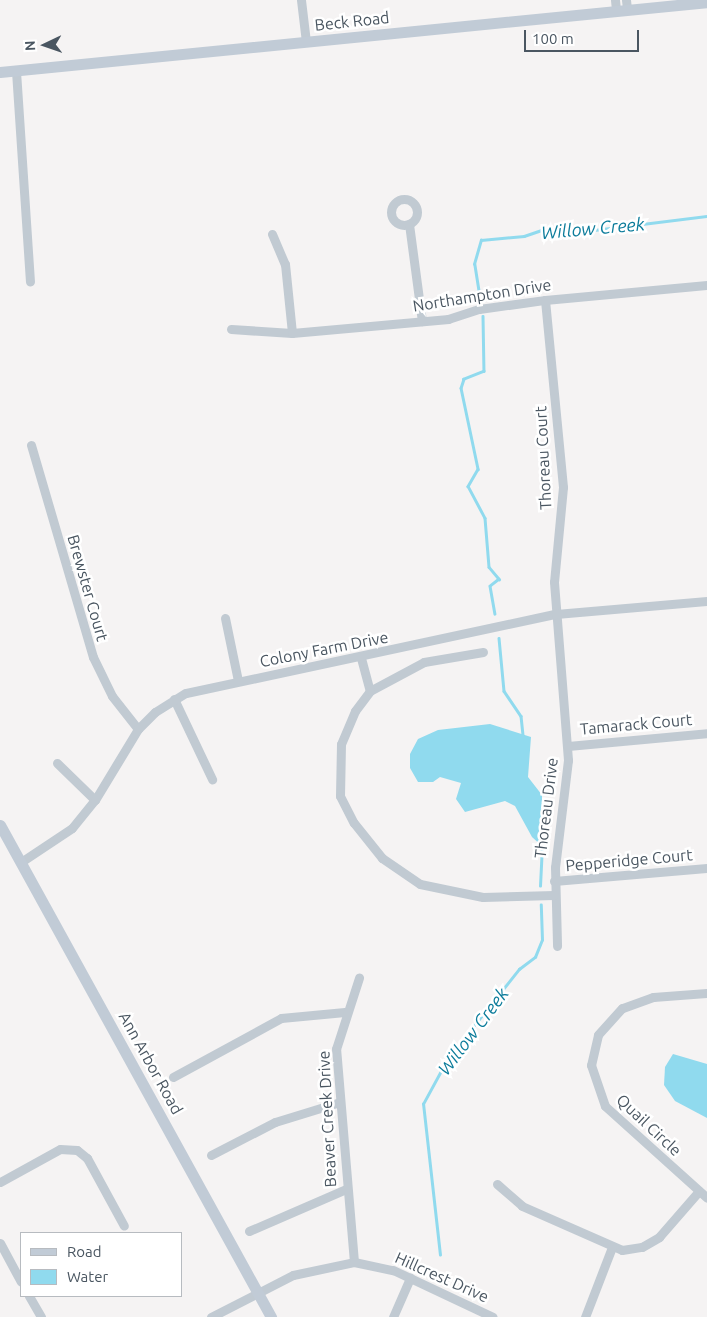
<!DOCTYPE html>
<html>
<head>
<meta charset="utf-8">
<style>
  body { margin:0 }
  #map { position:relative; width:707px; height:1317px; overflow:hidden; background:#f5f3f3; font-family:Ubuntu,sans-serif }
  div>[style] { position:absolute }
  .water>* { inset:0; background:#90daee }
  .stream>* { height:2.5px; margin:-1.25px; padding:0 1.25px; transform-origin:1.25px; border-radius:1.25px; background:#90daee }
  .street>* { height:9px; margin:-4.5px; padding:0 4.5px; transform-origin:4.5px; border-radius:4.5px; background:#c1cad2 }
  .street>.ring { margin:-4.5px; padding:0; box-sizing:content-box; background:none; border:9px solid #c1cad2; border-radius:50% }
  .secondary>* { height:11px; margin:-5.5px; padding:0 5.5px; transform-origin:5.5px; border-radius:5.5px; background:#c1cbd6 }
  span { translate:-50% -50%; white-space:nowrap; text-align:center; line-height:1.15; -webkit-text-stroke:5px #fff; paint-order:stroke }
  .street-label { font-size:16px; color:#4a5661 }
  .water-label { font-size:18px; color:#0c7c9b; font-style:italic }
  .legend { position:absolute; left:20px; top:1232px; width:162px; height:65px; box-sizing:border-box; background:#fff; border:1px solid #b7bbc0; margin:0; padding:6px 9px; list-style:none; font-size:15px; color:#4a5661 }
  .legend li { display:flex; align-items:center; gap:10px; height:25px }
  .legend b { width:25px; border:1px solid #b7bbc0 }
  .north { position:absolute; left:20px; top:20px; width:50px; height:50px; -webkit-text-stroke:4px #fff; paint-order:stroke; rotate:267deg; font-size:14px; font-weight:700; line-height:20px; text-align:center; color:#4a5661 }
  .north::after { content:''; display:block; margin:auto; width:18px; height:22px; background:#4a5661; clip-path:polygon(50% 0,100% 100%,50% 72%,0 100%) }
  .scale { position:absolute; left:524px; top:30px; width:115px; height:22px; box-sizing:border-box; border:2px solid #4a5661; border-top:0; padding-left:6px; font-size:15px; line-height:18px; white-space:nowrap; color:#4a5661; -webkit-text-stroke:4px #fff; paint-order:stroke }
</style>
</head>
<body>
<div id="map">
  <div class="water">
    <i style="clip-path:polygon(490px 724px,531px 737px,528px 777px,542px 795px,543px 847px,532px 837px,515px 806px,505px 801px,465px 812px,456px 799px,461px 783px,440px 777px,433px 782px,418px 782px,410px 768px,410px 754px,418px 739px,438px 730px)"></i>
    <i style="clip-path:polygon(673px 1054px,707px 1064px,707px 1118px,675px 1101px,664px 1085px,665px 1067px)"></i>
  </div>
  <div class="stream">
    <i style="left:480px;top:300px;width:36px;rotate:-99deg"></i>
    <i style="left:474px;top:264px;width:25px;rotate:-74deg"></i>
    <i style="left:481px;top:240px;width:43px;rotate:-5.3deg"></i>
    <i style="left:524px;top:236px;width:18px;rotate:-19deg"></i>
    <i style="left:541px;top:230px;width:53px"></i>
    <i style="left:594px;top:230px;width:114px;rotate:-7.1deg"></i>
    <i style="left:483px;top:316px;width:55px;rotate:89deg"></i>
    <i style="left:484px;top:371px;width:22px;rotate:158deg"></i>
    <i style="left:464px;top:379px;width:9px;rotate:108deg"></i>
    <i style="left:461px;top:388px;width:83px;rotate:78.1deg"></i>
    <i style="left:478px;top:469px;width:20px;rotate:120deg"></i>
    <i style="left:468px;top:486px;width:36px;rotate:62deg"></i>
    <i style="left:485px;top:518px;width:49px;rotate:85.3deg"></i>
    <i style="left:489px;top:567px;width:16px;rotate:50deg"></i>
    <i style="left:499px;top:579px;width:11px;rotate:142deg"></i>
    <i style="left:490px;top:586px;width:28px;rotate:80deg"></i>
    <i style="left:499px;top:638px;width:53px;rotate:84.6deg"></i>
    <i style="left:504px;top:691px;width:30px;rotate:56deg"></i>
    <i style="left:521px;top:716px;width:19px;rotate:84deg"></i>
    <i style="left:540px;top:886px;width:41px;rotate:-87.2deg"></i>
    <i style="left:440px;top:1255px;width:152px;rotate:-96.4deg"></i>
    <i style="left:423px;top:1104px;width:52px;rotate:-61.5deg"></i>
    <i style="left:448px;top:1058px;width:114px;rotate:-51.4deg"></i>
    <i style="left:519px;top:969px;width:20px;rotate:-37deg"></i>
    <i style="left:535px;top:957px;width:18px;rotate:-68deg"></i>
    <i style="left:542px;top:940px;width:35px;rotate:-92deg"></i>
  </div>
  <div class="street">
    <i style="left:301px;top:0;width:42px;rotate:83.2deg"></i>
    <i style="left:615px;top:0;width:9px;rotate:84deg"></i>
    <i style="left:626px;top:0;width:8px;rotate:83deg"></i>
    <i style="left:16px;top:71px;width:211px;rotate:86.2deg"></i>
    <i class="ring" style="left:391px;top:199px;width:17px;height:17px"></i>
    <i style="left:409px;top:224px;width:98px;rotate:82.4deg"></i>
    <i style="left:272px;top:234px;width:33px;rotate:67deg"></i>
    <i style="left:285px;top:264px;width:69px;rotate:84.2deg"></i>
    <i style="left:545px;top:300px;width:188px;rotate:84.5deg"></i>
    <i style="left:563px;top:487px;width:95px;rotate:95.4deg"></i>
    <i style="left:554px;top:582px;width:179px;rotate:85.5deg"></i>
    <i style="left:568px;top:760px;width:108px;rotate:96.9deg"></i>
    <i style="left:555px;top:867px;width:79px;rotate:88.5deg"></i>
    <i style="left:231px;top:329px;width:61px;rotate:3.8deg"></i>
    <i style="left:292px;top:333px;width:157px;rotate:-5.1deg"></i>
    <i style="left:448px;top:319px;width:33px;rotate:-18deg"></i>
    <i style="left:479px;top:309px;width:67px;rotate:-7.8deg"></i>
    <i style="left:545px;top:300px;width:163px;rotate:-5.3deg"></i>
    <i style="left:31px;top:445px;width:221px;rotate:73.7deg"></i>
    <i style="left:93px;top:657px;width:43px;rotate:64deg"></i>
    <i style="left:112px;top:696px;width:42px;rotate:51.8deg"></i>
    <i style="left:225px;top:618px;width:64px;rotate:78.3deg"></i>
    <i style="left:483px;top:652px;width:60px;rotate:170.4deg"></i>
    <i style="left:424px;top:662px;width:61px;rotate:151.8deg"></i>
    <i style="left:370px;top:691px;width:25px;rotate:127deg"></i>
    <i style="left:355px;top:711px;width:36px;rotate:113deg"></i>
    <i style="left:341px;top:744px;width:52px;rotate:91.1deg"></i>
    <i style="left:340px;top:796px;width:30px;rotate:63deg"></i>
    <i style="left:354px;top:823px;width:45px;rotate:51.3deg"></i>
    <i style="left:382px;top:858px;width:46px;rotate:34.4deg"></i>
    <i style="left:420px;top:884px;width:64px;rotate:11.7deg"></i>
    <i style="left:483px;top:897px;width:71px;rotate:-1.6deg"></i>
    <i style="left:361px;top:658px;width:34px;rotate:75deg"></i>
    <i style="left:174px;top:699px;width:89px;rotate:64.6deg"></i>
    <i style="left:568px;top:746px;width:140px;rotate:-5.3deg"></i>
    <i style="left:57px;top:763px;width:53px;rotate:44.2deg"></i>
    <i style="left:21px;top:862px;width:61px;rotate:-33.7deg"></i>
    <i style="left:72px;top:828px;width:36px;rotate:-51deg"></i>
    <i style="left:95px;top:800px;width:83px;rotate:-58.8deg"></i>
    <i style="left:138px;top:729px;width:24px;rotate:-45deg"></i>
    <i style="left:155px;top:712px;width:36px;rotate:-32deg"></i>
    <i style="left:186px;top:693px;width:378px;rotate:-12.1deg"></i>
    <i style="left:556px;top:614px;width:152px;rotate:-4.9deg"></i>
    <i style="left:554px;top:881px;width:154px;rotate:-4.9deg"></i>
    <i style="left:707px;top:993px;width:54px;rotate:175.8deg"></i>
    <i style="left:653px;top:997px;width:33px;rotate:160deg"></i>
    <i style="left:622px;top:1008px;width:36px;rotate:132deg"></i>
    <i style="left:598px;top:1035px;width:31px;rotate:103deg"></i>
    <i style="left:591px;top:1065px;width:43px;rotate:71.1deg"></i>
    <i style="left:605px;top:1106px;width:137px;rotate:42deg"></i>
    <i style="left:173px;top:1077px;width:123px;rotate:-28.6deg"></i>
    <i style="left:281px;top:1018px;width:64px;rotate:-5.4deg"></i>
    <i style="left:211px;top:1155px;width:72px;rotate:-27.3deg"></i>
    <i style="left:275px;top:1122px;width:68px;rotate:-17.1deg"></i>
    <i style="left:0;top:1182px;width:68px;rotate:-28.8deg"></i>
    <i style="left:60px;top:1149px;width:17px;rotate:3deg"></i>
    <i style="left:77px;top:1150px;width:13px;rotate:39deg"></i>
    <i style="left:87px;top:1158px;width:77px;rotate:61.4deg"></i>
    <i style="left:497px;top:1184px;width:33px;rotate:41deg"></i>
    <i style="left:522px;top:1206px;width:109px;rotate:23.7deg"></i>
    <i style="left:622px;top:1250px;width:20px;rotate:-9deg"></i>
    <i style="left:642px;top:1247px;width:20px;rotate:-30deg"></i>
    <i style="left:659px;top:1237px;width:61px;rotate:-49deg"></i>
    <i style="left:249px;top:1231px;width:106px;rotate:-23.4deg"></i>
    <i style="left:0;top:1243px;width:44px;rotate:61.7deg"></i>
    <i style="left:354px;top:1262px;width:214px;rotate:-94.8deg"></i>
    <i style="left:336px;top:1049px;width:75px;rotate:-72.1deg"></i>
    <i style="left:29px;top:1296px;width:24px;rotate:60deg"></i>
    <i style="left:211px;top:1317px;width:92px;rotate:-27.1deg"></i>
    <i style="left:293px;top:1275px;width:62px;rotate:-12deg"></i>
    <i style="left:354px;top:1262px;width:40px;rotate:12deg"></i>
    <i style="left:393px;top:1270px;width:110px;rotate:25.2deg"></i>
    <i style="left:393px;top:1317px;width:43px;rotate:-66.4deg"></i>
    <i style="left:585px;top:1317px;width:75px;rotate:-68.9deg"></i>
  </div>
  <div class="secondary">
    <i style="left:0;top:72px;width:710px;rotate:-5.65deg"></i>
    <i style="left:0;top:825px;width:562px;rotate:61.15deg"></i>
  </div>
  <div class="street-label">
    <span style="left:352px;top:21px;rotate:-6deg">Beck Road</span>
    <span style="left:482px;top:295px;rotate:-9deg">Northampton Drive</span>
    <span style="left:543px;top:458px;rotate:-93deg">Thoreau Court</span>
    <span style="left:88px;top:588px;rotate:74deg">Brewster Court</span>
    <span style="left:324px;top:649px;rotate:-11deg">Colony Farm Drive</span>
    <span style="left:636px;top:724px;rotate:-5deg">Tamarack Court</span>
    <span style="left:546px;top:808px;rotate:-83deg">Thoreau Drive</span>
    <span style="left:629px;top:860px;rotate:-5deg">Pepperidge Court</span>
    <span style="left:151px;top:1063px;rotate:61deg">Ann Arbor Road</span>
    <span style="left:327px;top:1119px;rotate:-93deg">Beaver Creek Drive</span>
    <span style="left:649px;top:1125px;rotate:43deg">Quail Circle</span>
    <span style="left:442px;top:1277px;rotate:24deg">Hillcrest Drive</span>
  </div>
  <div class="water-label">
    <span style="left:593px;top:228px;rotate:-5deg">Willow Creek</span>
    <span style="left:473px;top:1031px;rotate:-53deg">Willow Creek</span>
  </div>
  <ul class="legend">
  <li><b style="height:6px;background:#c1cbd6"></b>Road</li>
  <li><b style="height:14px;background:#90daee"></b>Water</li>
  </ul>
  <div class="north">N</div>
  <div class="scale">100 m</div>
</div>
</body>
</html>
